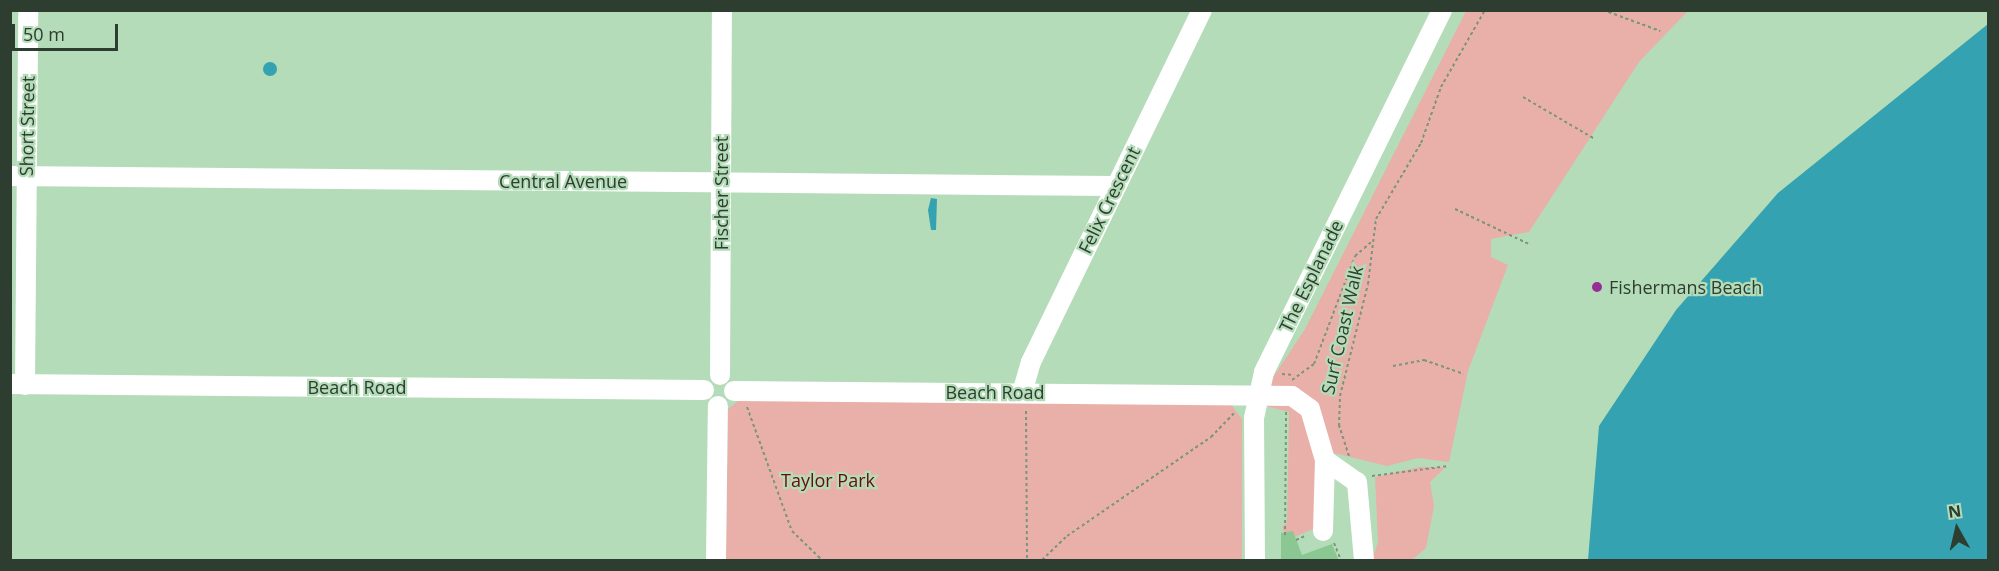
<!DOCTYPE html>
<html>
<head>
<meta charset="utf-8">
<style>
  body { margin:0 }
  #map { position:relative; width:1999px; height:571px; overflow:hidden; background:#b4dcb9; font-family:"Open Sans",sans-serif }
  div>[style] { position:absolute }
  .green>* { inset:0; background:#e8b0a8 }
  .water>* { inset:0; background:#34a2b0 }
  .round { border-radius:50% }
  .building>* { inset:0; background:#8ac792 }
  .path>* { height:2px; margin-top:-1px; transform-origin:0; background:repeating-linear-gradient(90deg,#79967c 0 3px,transparent 0 6px) }
  .minor>* { height:20px; margin:-10px; padding:0 10px; transform-origin:10px; border-radius:10px; background:#fff }
  .dots>* { width:16px; height:16px; translate:-50% -50%; box-sizing:border-box; border:3px solid #b4dcb9; border-radius:50% }
  span { translate:-50% -50%; white-space:nowrap; text-align:center; line-height:1.15; -webkit-text-stroke:4.5px #b4dcb9; paint-order:stroke }
  .street-label { font-size:18px; color:#2d3d2f }
  .poi-label { font-size:18px; color:#2d3d2f }
  .left { translate:0 -50%; text-align:left }
  .park-label { font-size:18px; color:#6b0b0a }
  .frame { position:absolute; inset:0; border:12px solid #2d3d2f; pointer-events:none }
  .north { position:absolute; left:1927px; top:499px; width:60px; height:60px; -webkit-text-stroke:4px #b4dcb9; paint-order:stroke; rotate:352deg; font-size:16px; font-weight:700; line-height:24px; text-align:center; color:#2d3d2f }
  .north::after { content:''; display:block; margin:auto; width:21px; height:27px; background:#2d3d2f; clip-path:polygon(50% 0,100% 100%,50% 72%,0 100%) }
  .scale { position:absolute; left:12px; top:24px; width:106px; height:27px; box-sizing:border-box; border:3px solid #2d3d2f; border-top:0; padding-left:8px; font-size:18px; line-height:21px; white-space:nowrap; color:#2d3d2f; -webkit-text-stroke:4px #b4dcb9; paint-order:stroke }
</style>
</head>
<body>
<div id="map">
  <div class="green">
    <i style="clip-path:polygon(1466px 11px,1688px 11px,1639px 62px,1529px 232px,1491px 239px,1491px 257px,1508px 265px,1468px 371px,1449px 462px,1418px 458px,1387px 466px,1334px 453px,1327px 448px,1311px 398px,1299px 405px,1316px 458px,1316px 528px,1287px 540px,1282px 527px,1287px 523px,1289px 412px,1266px 406px,1270px 382px,1305px 329px)"></i>
    <i style="clip-path:polygon(743px 397px,1230px 403px,1242px 419px,1242px 560px,726px 560px,728px 409px)"></i>
    <i style="clip-path:polygon(1419px 467px,1446px 467px,1430px 482px,1434px 506px,1426px 548px,1412px 560px,1372px 560px,1378px 542px,1375px 477px)"></i>
  </div>
  <div class="water">
    <i style="clip-path:polygon(1988px 24px,1988px 560px,1588px 560px,1599px 426px,1676px 310px,1778px 193px)"></i>
    <i class="round" style="left:263px;top:62px;width:14px;height:14px"></i>
    <i style="clip-path:polygon(931px 198px,937px 199px,936px 230px,931px 230px,928px 210px)"></i>
  </div>
  <div class="building">
    <i style="clip-path:polygon(1293px 531px,1302px 555px,1332px 544px,1339px 561px,1281px 561px,1281px 533px)"></i>
  </div>
  <div class="path">
    <i style="left:1603px;top:10px;width:61px;rotate:20.2deg"></i>
    <i style="left:1523px;top:97px;width:83px;rotate:30.3deg"></i>
    <i style="left:1455px;top:209px;width:84px;rotate:25.3deg"></i>
    <i style="left:1393px;top:366px;width:32px;rotate:-11deg"></i>
    <i style="left:1424px;top:360px;width:42px;rotate:19.3deg"></i>
    <i style="left:1282px;top:374px;width:12px;rotate:5deg"></i>
    <i style="left:1292px;top:380px;width:27px;rotate:-36deg"></i>
    <i style="left:1314px;top:364px;width:116px;rotate:-69.2deg"></i>
    <i style="left:1355px;top:256px;width:23px;rotate:-41deg"></i>
    <i style="left:747px;top:407px;width:132px;rotate:70.1deg"></i>
    <i style="left:792px;top:531px;width:42px;rotate:44deg"></i>
    <i style="left:1026px;top:411px;width:149px;rotate:89.6deg"></i>
    <i style="left:1349px;top:456px;width:32px;rotate:-108deg"></i>
    <i style="left:1339px;top:426px;width:30px;rotate:-88deg"></i>
    <i style="left:1340px;top:396px;width:115px;rotate:-76deg"></i>
    <i style="left:1368px;top:284px;width:65px;rotate:-83deg"></i>
    <i style="left:1376px;top:219px;width:88px;rotate:-59.4deg"></i>
    <i style="left:1421px;top:143px;width:59px;rotate:-70.3deg"></i>
    <i style="left:1441px;top:87px;width:89px;rotate:-60.3deg"></i>
    <i style="left:1372px;top:476px;width:77px;rotate:-7.5deg"></i>
    <i style="left:1285px;top:535px;width:123px;rotate:-89.5deg"></i>
    <i style="left:1296px;top:540px;width:12px;rotate:-24deg"></i>
    <i style="left:1334px;top:543px;width:18px;rotate:68deg"></i>
    <i style="left:1042px;top:560px;width:35px;rotate:-44deg"></i>
    <i style="left:1067px;top:536px;width:175px;rotate:-34.5deg"></i>
    <i style="left:1211px;top:437px;width:33px;rotate:-46deg"></i>
  </div>
  <div class="minor">
    <i style="left:10px;top:176px;width:1106px;rotate:0.52deg"></i>
    <i style="left:720px;top:375px;width:365px;rotate:-89.7deg"></i>
    <i style="left:10px;top:384px;width:694px;rotate:0.5deg"></i>
    <i style="left:25px;top:385px;width:375px;rotate:-89.5deg"></i>
    <i style="left:734px;top:391px;width:558px;rotate:0.51deg"></i>
    <i style="left:1292px;top:396px;width:22px;rotate:36deg"></i>
    <i style="left:1310px;top:409px;width:53px;rotate:73.6deg"></i>
    <i style="left:1325px;top:460px;width:39px;rotate:35deg"></i>
    <i style="left:1357px;top:482px;width:78px;rotate:84.9deg"></i>
    <i style="left:1022px;top:393px;width:32px;rotate:-74deg"></i>
    <i style="left:1031px;top:362px;width:391px;rotate:-64.1deg"></i>
    <i style="left:1323px;top:531px;width:71px;rotate:-88.4deg"></i>
    <i style="left:716px;top:560px;width:154px;rotate:-89.3deg"></i>
    <i style="left:1255px;top:560px;width:142px;rotate:-90.4deg"></i>
    <i style="left:1254px;top:418px;width:47px;rotate:-77.7deg"></i>
    <i style="left:1264px;top:372px;width:403px;rotate:-63.8deg"></i>
  </div>
  <div class="dots">
    <i style="left:1597px;top:287px;background:#952f94"></i>
  </div>
  <div class="street-label">
    <span style="left:27px;top:126px;rotate:-89deg">Short Street</span>
    <span style="left:563px;top:181px">Central Avenue</span>
    <span style="left:721px;top:193px;rotate:-90deg">Fischer Street</span>
    <span style="left:1109px;top:200px;rotate:-64deg">Felix Crescent</span>
    <span style="left:1311px;top:276px;rotate:-64deg">The Esplanade</span>
    <span style="left:1342px;top:330px;rotate:-77deg">Surf Coast Walk</span>
    <span style="left:357px;top:387px">Beach Road</span>
    <span style="left:995px;top:392px">Beach Road</span>
  </div>
  <div class="poi-label">
    <span class="left" style="left:1609px;top:287px">Fishermans Beach</span>
  </div>
  <div class="park-label">
    <span style="left:828px;top:480px">Taylor Park</span>
  </div>
  <div class="frame"></div>
  <div class="north">N</div>
  <div class="scale">50 m</div>
</div>
</body>
</html>
